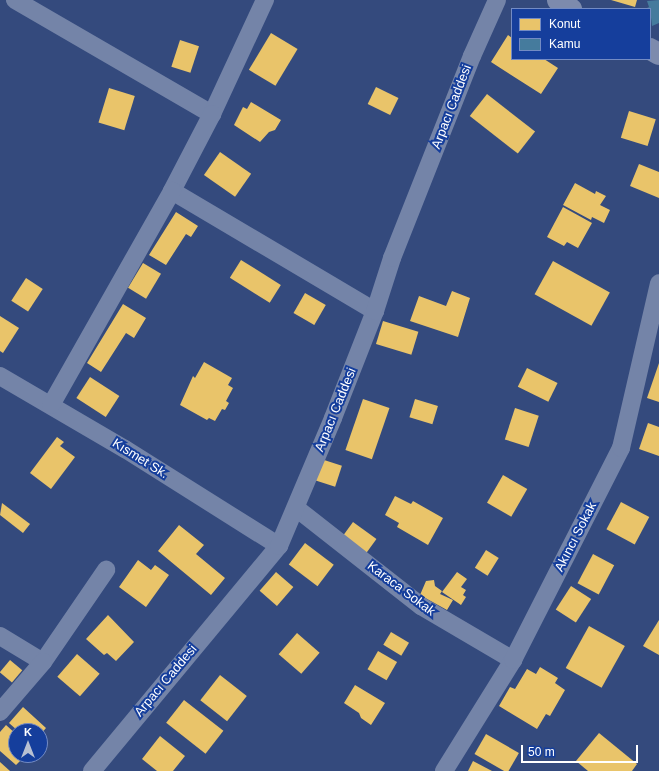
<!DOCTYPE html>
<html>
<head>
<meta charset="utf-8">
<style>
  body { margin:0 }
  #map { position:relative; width:659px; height:771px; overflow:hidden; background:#344a7d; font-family:Helvetica,sans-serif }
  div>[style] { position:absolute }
  .homes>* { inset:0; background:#e9c46a; transform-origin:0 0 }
  .public>* { inset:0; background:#457b9d }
  .minor>* { height:18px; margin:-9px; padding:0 9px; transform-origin:9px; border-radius:9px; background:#7484a8 }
  .major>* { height:22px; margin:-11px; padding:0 11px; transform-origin:11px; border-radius:11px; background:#7d8bad }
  span { translate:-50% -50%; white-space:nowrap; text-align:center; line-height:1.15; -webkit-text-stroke:4px #153e9c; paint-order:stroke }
  .street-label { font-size:13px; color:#fff }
  .legend { position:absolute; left:511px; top:8px; width:140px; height:52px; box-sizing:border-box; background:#153e9c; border:1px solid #738bc4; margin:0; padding:5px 7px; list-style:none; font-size:12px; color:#fff }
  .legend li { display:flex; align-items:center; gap:8px; height:20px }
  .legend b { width:20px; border:1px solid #738bc4 }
  .north { position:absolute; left:8px; top:723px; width:40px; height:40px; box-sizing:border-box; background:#153e9c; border:1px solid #738bc4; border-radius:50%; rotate:0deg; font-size:11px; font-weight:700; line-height:16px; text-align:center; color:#fff }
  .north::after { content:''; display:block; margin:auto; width:14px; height:18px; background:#b8c0d2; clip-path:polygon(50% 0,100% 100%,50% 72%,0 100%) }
  .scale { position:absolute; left:521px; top:745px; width:117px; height:18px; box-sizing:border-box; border:2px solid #fff; border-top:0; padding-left:5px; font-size:12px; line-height:14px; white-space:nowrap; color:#fff; -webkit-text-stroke:3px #153e9c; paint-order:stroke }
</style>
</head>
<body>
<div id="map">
  <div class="homes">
    <i style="clip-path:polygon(611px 0,637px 0,635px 7px)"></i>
    <i style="left:271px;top:33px;width:31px;height:43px;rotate:31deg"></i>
    <i style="clip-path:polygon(508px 35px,512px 38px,512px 59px,544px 59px,558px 68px,541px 94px,491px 62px)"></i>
    <i style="left:180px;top:40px;width:20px;height:28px;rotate:18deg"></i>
    <i style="left:376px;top:87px;width:25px;height:19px;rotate:26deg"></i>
    <i style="left:109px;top:88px;width:27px;height:36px;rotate:17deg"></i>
    <i style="left:487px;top:94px;width:61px;height:28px;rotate:38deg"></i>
    <i style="clip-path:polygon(251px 102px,281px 120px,275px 130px,269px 132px,260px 142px,234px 125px,243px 107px,247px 109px)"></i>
    <i style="left:629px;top:111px;width:28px;height:28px;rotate:17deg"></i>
    <i style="left:220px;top:152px;width:38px;height:28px;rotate:35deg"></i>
    <i style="clip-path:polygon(639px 164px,659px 172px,659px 198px,630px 186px)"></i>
    <i style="clip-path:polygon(575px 183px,595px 194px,596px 191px,606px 196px,600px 205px,610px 210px,604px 223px,592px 217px,591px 220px,563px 205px)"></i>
    <i style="clip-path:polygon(563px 207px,592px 223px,578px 248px,567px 242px,564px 246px,547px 237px)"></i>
    <i style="clip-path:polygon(176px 212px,198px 226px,191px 237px,186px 234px,166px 265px,149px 255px)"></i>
    <i style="left:241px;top:260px;width:47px;height:21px;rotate:32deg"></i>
    <i style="left:553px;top:261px;width:65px;height:38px;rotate:29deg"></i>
    <i style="left:143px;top:263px;width:21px;height:29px;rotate:31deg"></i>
    <i style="left:26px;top:278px;width:20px;height:27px;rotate:33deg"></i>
    <i style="clip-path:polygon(452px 291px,470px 298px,458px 337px,410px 321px,419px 296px,446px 306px)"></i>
    <i style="left:305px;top:293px;width:24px;height:23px;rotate:30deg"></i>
    <i style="clip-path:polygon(123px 304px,146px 318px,134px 338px,126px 333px,101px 372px,87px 363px)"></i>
    <i style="clip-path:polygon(0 316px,19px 328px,3px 353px,0 351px)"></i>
    <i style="left:383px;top:321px;width:37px;height:24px;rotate:17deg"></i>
    <i style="clip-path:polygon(204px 362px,232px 378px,228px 385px,233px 388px,226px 401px,229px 403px,225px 410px,222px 409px,215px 421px,209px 418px,207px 420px,180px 405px,193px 376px,195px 378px)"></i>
    <i style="clip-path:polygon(659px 363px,659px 402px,647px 398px)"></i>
    <i style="left:527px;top:368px;width:34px;height:21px;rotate:26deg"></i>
    <i style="left:90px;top:377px;width:35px;height:25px;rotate:33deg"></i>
    <i style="left:363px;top:399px;width:28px;height:54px;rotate:19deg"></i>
    <i style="left:415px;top:399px;width:24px;height:19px;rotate:17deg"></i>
    <i style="left:515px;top:408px;width:25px;height:33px;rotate:18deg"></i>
    <i style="clip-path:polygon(648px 423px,659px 427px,659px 456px,639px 449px)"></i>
    <i style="clip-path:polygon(57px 437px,64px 442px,60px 446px,75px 457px,51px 489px,30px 473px)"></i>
    <i style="left:321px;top:459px;width:22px;height:22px;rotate:18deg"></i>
    <i style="left:503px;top:475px;width:28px;height:32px;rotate:30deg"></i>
    <i style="clip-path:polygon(395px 496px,411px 504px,413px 501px,443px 518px,428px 545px,397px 527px,399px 523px,385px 515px)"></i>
    <i style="left:621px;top:502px;width:32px;height:31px;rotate:28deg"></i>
    <i style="clip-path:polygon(2px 503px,30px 524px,23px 533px,0 515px)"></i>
    <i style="left:353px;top:522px;width:29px;height:21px;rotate:36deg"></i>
    <i style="clip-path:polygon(179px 525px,204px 545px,196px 554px,225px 578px,211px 595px,158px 551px)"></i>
    <i style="left:305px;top:543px;width:36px;height:27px;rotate:37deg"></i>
    <i style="left:486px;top:550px;width:15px;height:21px;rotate:32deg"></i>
    <i style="left:593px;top:554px;width:24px;height:33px;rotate:28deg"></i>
    <i style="clip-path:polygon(138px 560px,151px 570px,155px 565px,169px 575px,146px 607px,119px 587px)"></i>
    <i style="left:276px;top:572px;width:23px;height:25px;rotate:41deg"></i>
    <i style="clip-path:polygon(457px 572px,467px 579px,461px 587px,466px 590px,463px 595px,466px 597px,461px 605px,442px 592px)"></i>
    <i style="clip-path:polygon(434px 580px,435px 586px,442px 591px,440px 594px,453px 600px,447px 610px,420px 595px,426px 581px)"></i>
    <i style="left:571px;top:586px;width:24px;height:28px;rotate:33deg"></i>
    <i style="clip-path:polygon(108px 615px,134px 642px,116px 661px,107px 653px,104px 655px,86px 639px)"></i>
    <i style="clip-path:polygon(659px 620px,659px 655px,643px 646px)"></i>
    <i style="left:589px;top:626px;width:41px;height:48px;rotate:29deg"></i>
    <i style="left:391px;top:632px;width:21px;height:15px;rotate:31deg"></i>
    <i style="left:297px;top:633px;width:30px;height:28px;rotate:41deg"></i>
    <i style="left:378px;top:651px;width:22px;height:21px;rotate:30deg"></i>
    <i style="left:77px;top:654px;width:30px;height:30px;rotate:41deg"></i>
    <i style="left:10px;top:660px;width:16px;height:16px;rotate:40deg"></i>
    <i style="clip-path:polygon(540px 667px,558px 678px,555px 683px,565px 690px,550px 716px,546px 714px,537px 729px,499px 706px,510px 687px,515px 689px,527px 669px,536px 674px)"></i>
    <i style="left:220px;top:675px;width:34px;height:32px;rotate:38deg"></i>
    <i style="clip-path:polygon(355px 685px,385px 703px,371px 725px,361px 718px,359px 713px,344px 703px)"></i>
    <i style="left:184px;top:700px;width:50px;height:29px;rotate:38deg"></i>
    <i style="clip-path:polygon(23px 707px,46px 728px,40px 735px,40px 731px,18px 731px,9px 723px)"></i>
    <i style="clip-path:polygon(6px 725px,16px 734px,16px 755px,26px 755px,16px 765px,0 751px,0 732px)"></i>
    <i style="clip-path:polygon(599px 733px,637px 764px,632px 771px,588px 771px,576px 761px)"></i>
    <i style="left:486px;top:734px;width:38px;height:23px;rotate:30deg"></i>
    <i style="clip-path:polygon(160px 736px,185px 756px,173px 771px,157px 771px,142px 759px)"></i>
    <i style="clip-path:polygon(473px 761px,492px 771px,468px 771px)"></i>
    <i style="clip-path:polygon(0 762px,10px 771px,0 771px)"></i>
  </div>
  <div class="public">
    <i style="clip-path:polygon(659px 0,659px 23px,652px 26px,650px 9px,645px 9px,649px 7px,647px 1px)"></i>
  </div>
  <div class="minor">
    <i style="left:15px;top:0;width:228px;rotate:30.1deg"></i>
    <i style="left:212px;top:114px;width:126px;rotate:-65.1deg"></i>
    <i style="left:212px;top:114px;width:87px;rotate:117.5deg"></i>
    <i style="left:172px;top:191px;width:236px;rotate:30.6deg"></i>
    <i style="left:0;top:376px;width:145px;rotate:30.3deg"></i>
    <i style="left:125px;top:449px;width:182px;rotate:32.2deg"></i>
    <i style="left:51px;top:405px;width:246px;rotate:-60.5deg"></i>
    <i style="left:296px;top:508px;width:159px;rotate:38.1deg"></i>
    <i style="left:421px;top:606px;width:107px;rotate:30.4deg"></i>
    <i style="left:0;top:636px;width:50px;rotate:31.2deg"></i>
    <i style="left:43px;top:662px;width:112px;rotate:-55.6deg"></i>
    <i style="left:0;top:712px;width:66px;rotate:-49.3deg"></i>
    <i style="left:92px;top:771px;width:293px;rotate:-50.3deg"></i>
    <i style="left:279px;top:546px;width:139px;rotate:-67.1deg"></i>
    <i style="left:333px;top:418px;width:115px;rotate:-68.6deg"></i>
    <i style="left:375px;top:311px;width:56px;rotate:-72.2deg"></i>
    <i style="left:392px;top:258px;width:217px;rotate:-68.4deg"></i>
    <i style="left:472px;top:56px;width:61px;rotate:-65.9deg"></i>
    <i style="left:444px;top:771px;width:131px;rotate:-58.1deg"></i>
    <i style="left:513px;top:660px;width:238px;rotate:-63deg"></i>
    <i style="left:621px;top:448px;width:169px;rotate:-77deg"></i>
  </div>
  <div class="major">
    <i style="left:558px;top:0;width:16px;rotate:35deg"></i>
    <i style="left:650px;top:49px;width:10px;rotate:29deg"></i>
  </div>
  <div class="street-label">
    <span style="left:452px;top:107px;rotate:-69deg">Arpacı Caddesi</span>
    <span style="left:336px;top:410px;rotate:-68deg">Arpacı Caddesi</span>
    <span style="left:140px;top:459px;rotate:32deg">Kısmet Sk.</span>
    <span style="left:576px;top:537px;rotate:-63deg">Akıncı Sokak</span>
    <span style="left:401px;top:589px;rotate:37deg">Karaca Sokak</span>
    <span style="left:166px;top:681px;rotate:-50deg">Arpacı Caddesi</span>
  </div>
  <ul class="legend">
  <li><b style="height:11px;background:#e9c46a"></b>Konut</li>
  <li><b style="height:11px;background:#457b9d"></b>Kamu</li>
  </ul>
  <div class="north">K</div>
  <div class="scale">50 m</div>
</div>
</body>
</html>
